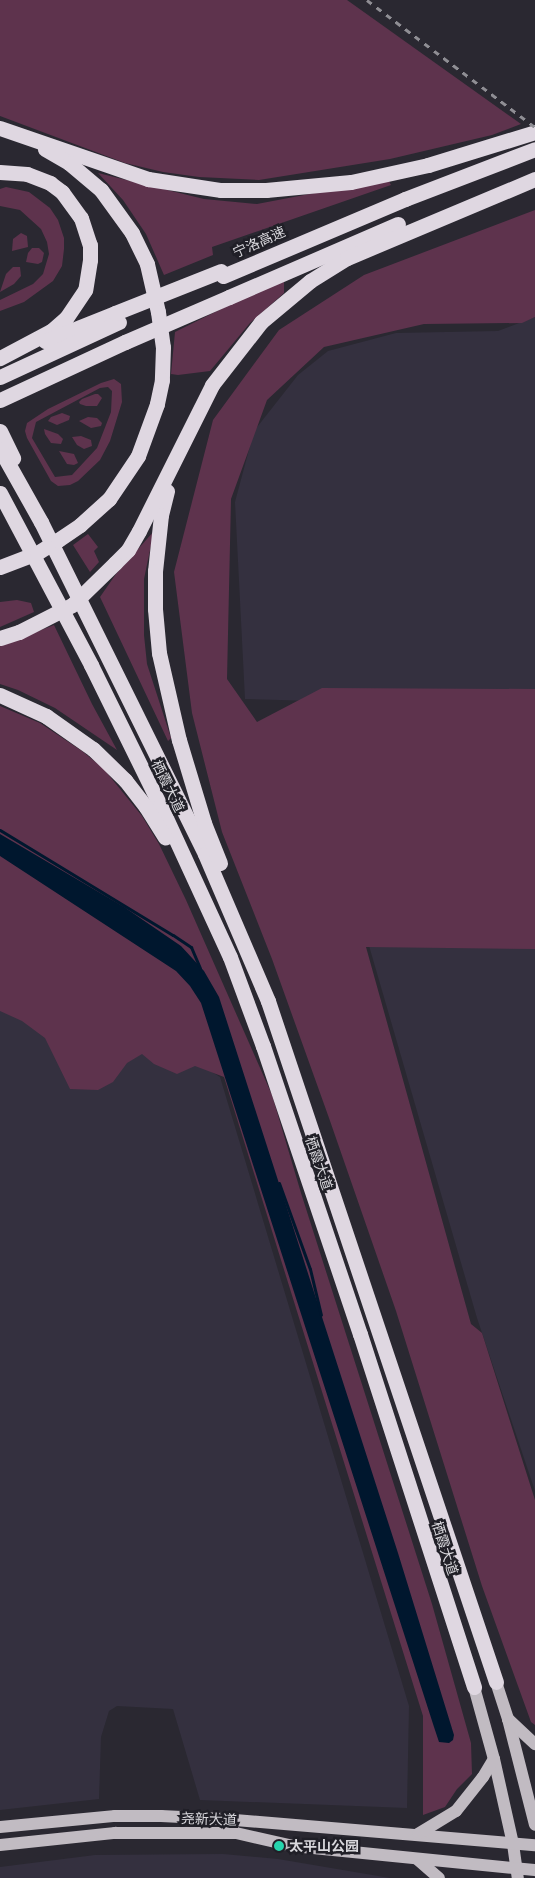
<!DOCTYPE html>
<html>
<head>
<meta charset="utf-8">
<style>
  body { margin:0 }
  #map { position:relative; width:535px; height:1878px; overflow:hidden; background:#2a2831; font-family:Lora,"Noto Sans SC",serif }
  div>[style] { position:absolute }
  .built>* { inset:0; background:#34303f }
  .green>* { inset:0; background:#5e334d }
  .water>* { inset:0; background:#00172e }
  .stream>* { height:3px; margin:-1.5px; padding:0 1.5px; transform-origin:1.5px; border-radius:1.5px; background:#00172e }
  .primary>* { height:12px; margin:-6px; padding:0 6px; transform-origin:6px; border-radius:6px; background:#c1bbc2 }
  .highway>* { height:15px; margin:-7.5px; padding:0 7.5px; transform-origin:7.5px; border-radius:7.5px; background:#dfd7e1 }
  .rail>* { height:3px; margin-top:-1.5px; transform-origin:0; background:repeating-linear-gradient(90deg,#8f8e94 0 6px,transparent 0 12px) }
  .highway-bridge>* { height:15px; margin:-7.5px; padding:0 7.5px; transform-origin:7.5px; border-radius:7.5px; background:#dfd7e1 }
  .dots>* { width:14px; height:14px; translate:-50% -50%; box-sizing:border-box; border:2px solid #201f27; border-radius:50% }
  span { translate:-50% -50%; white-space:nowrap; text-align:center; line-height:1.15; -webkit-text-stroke:5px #201f27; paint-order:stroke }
  .street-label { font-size:14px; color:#d9d8dd }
  .poi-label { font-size:14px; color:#d9d8dd; font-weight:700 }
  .left { translate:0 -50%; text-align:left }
</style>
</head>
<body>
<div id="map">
  <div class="built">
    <i style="clip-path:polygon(535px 317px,535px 1491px,477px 1318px,314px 756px,314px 701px,245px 699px,235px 502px,254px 431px,298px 375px,328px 351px,396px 333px,498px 331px)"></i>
    <i style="clip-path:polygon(0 938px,220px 1077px,409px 1706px,407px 1808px,200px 1800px,173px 1709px,117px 1706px,109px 1711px,101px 1737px,99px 1799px,0 1810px)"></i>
    <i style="clip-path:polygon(223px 1854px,278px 1859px,390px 1878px,0 1878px,0 1867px,95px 1855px)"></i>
  </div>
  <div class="green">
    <i style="clip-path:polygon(0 0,347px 0,521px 124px,492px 135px,390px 159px,259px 180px,199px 177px,163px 172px,125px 163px,0 116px)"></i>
    <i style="clip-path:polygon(98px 173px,204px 199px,257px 204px,388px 179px,391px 185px,212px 247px,213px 255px,164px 275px,146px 234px,123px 200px)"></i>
    <i style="clip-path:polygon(6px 187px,29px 192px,50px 208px,58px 220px,64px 238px,64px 249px,62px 266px,53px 281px,24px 302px,0 311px,0 300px,33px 284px,43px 274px,49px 254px,47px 242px,41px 229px,20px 210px,0 206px,0 189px)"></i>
    <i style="clip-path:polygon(535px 210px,535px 317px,522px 323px,424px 324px,324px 347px,267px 400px,231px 499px,227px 679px,257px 722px,322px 688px,535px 689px,535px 949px,366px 947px,471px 1324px,482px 1333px,535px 1500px,535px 1725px,531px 1722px,482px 1586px,396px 1311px,329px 1118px,272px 959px,222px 832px,192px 713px,174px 572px,213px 420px,279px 330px,364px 275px)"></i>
    <i style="clip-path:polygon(21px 233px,27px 236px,28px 247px,12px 251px,13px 239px)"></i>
    <i style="clip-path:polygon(32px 248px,39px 248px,44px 253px,42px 262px,38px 264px,26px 262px,28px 253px)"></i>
    <i style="clip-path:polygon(13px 267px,20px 267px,21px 276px,14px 284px,0 292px,6px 274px)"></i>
    <i style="clip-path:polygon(284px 282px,284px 293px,250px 323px,210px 371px,178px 375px,171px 374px,175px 332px,261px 289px)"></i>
    <i style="clip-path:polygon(evenodd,114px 379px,121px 384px,122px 402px,110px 441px,100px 460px,78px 481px,70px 485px,58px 486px,51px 481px,27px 438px,25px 431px,27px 423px,48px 409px,101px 383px,114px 379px,108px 387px,112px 391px,111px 412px,97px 448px,72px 475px,55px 477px,32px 438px,36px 422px,100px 388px,108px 387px)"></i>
    <i style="clip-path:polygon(95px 394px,98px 394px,102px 398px,97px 406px,86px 406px,80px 404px,79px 402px,82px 399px)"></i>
    <i style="clip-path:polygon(62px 413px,70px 416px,69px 420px,57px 425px,48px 421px,51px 417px)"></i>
    <i style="clip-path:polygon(88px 417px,97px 418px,102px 423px,101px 426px,91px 428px,79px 421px)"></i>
    <i style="clip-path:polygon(44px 429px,58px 434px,63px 439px,61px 444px,51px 443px,45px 434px)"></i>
    <i style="clip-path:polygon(81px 436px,91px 440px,92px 446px,84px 449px,77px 445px,72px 437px)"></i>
    <i style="clip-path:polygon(59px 451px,74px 454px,78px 463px,74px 465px,67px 464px)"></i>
    <i style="clip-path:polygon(154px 531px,144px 579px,144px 635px,147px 664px,171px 738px,168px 741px,100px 597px,116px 574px)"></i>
    <i style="clip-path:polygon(88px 534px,98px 547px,94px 551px,99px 562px,90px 572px,73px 545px)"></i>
    <i style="clip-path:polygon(17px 600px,31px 603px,34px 612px,0 627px,0 602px)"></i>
    <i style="clip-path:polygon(54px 625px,92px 704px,117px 750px,55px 708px,18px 690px,0 684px,0 646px)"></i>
    <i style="clip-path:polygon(0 706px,40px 723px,82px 751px,103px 768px,142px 816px,159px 844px,186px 900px,272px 1095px,301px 1193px,432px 1604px,471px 1743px,472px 1774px,457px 1789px,445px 1807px,423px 1815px,423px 1716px,224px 1077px,195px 1066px,177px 1074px,154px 1064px,142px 1054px,127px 1063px,113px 1082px,98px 1090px,70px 1089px,45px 1038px,22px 1021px,0 1011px)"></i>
  </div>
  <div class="water">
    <i style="clip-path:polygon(0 834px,124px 907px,181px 946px,204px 971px,219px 997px,398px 1553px,454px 1735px,453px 1740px,449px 1743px,439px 1742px,434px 1727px,201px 1003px,190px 986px,176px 971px,0 856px)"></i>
  </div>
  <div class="stream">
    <i style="left:0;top:830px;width:202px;rotate:31.3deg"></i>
    <i style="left:173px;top:935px;width:22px;rotate:34deg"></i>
    <i style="left:191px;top:947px;width:23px;rotate:67deg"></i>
    <i style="left:279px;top:1183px;width:91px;rotate:70.2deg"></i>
    <i style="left:310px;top:1269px;width:47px;rotate:76.6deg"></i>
  </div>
  <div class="primary">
    <i style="left:496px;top:1682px;width:39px;rotate:72deg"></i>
    <i style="left:508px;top:1719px;width:109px;rotate:75.7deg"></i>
    <i style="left:474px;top:1687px;width:75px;rotate:74.5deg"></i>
    <i style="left:494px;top:1759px;width:87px;rotate:77.4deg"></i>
    <i style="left:513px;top:1844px;width:34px;rotate:82deg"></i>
    <i style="left:508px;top:1719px;width:37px;rotate:43deg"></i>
    <i style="left:0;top:1827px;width:116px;rotate:-5.5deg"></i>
    <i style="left:115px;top:1816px;width:46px"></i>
    <i style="left:161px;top:1816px;width:62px;rotate:2.8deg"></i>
    <i style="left:223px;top:1819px;width:313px;rotate:4.8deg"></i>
    <i style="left:418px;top:1834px;width:44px;rotate:-31.2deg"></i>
    <i style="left:456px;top:1811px;width:43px;rotate:-51.5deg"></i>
    <i style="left:483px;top:1777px;width:21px;rotate:-59deg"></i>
    <i style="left:0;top:1845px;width:116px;rotate:-6deg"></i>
    <i style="left:115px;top:1833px;width:121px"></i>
    <i style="left:236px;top:1833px;width:58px;rotate:12.8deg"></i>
    <i style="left:293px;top:1846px;width:243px;rotate:5.7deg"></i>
    <i style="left:417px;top:1859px;width:29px;rotate:41deg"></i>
  </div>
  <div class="highway">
    <i style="left:0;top:128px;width:157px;rotate:19deg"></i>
    <i style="left:148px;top:179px;width:74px;rotate:8.6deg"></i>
    <i style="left:221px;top:190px;width:45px"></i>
    <i style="left:266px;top:190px;width:85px;rotate:-5.4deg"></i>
    <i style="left:351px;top:182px;width:79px;rotate:-12.4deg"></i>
    <i style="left:428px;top:165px;width:112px;rotate:-17.1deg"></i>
    <i style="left:45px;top:149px;width:28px;rotate:30deg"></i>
    <i style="left:69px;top:163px;width:42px;rotate:40.2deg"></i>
    <i style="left:101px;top:190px;width:53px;rotate:54.2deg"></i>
    <i style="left:132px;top:233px;width:34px;rotate:64deg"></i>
    <i style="left:147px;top:264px;width:49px;rotate:77.1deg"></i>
    <i style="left:158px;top:312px;width:35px;rotate:82deg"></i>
    <i style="left:163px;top:347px;width:33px;rotate:92deg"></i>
    <i style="left:162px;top:380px;width:25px;rotate:102deg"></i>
    <i style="left:157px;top:404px;width:55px;rotate:110.1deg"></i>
    <i style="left:138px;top:456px;width:52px;rotate:124deg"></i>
    <i style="left:0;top:172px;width:27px;rotate:4deg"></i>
    <i style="left:27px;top:174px;width:25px;rotate:21deg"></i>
    <i style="left:50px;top:183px;width:15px;rotate:37deg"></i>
    <i style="left:62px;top:192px;width:32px;rotate:54deg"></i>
    <i style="left:81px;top:218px;width:28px;rotate:72deg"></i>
    <i style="left:90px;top:245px;width:15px;rotate:90deg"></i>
    <i style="left:90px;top:260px;width:30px;rotate:99deg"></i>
    <i style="left:85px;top:290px;width:34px;rotate:124deg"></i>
    <i style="left:66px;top:318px;width:20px;rotate:139deg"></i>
    <i style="left:51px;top:331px;width:58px;rotate:152.1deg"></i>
    <i style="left:223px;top:276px;width:198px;rotate:-22.9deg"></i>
    <i style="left:405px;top:199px;width:139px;rotate:-21deg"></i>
    <i style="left:229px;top:297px;width:184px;rotate:-23.4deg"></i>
    <i style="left:45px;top:341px;width:75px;rotate:-21.8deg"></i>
    <i style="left:0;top:377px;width:131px;rotate:-24.8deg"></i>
    <i style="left:0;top:400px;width:138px;rotate:-24.9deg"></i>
    <i style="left:0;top:431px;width:30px;rotate:64deg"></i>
    <i style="left:0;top:449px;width:84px;rotate:60.7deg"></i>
    <i style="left:41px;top:522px;width:370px;rotate:63.7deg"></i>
    <i style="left:205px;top:854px;width:160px;rotate:66.8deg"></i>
    <i style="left:268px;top:1001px;width:718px;rotate:71.49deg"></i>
    <i style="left:167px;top:491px;width:25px;rotate:104deg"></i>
    <i style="left:161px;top:515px;width:56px;rotate:96.1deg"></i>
    <i style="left:155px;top:571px;width:38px;rotate:90deg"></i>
    <i style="left:155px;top:609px;width:44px;rotate:84.8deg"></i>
    <i style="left:159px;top:653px;width:89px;rotate:77.1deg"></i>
    <i style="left:179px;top:740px;width:87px;rotate:73.2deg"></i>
    <i style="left:204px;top:823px;width:43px;rotate:68.2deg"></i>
    <i style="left:0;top:493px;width:195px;rotate:62.1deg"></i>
    <i style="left:91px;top:665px;width:156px;rotate:63.8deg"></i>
    <i style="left:160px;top:805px;width:167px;rotate:65.3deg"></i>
    <i style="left:230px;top:957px;width:95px;rotate:69.7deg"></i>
    <i style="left:263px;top:1046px;width:304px;rotate:71.4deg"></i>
    <i style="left:360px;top:1334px;width:371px;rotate:72.1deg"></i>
    <i style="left:115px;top:563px;width:18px;rotate:-45deg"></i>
    <i style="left:128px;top:550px;width:22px;rotate:-60deg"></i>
    <i style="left:139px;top:531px;width:163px;rotate:-63.4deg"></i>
    <i style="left:212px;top:385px;width:80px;rotate:-52.1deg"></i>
    <i style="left:261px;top:322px;width:64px;rotate:-39.9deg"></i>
    <i style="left:310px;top:281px;width:44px;rotate:-31.9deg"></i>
    <i style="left:347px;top:258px;width:204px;rotate:-22.8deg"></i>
    <i style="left:0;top:695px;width:51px;rotate:24.5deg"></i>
    <i style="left:46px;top:716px;width:57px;rotate:35.1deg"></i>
    <i style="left:93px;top:749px;width:45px;rotate:44.1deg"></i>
    <i style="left:125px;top:780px;width:34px;rotate:52deg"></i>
    <i style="left:146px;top:807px;width:36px;rotate:58deg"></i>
  </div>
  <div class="rail">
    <i style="left:367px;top:0;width:211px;rotate:37.1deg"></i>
  </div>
  <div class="highway-bridge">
    <i style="left:115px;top:313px;width:114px;rotate:-21.6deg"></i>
    <i style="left:125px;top:342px;width:113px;rotate:-23.4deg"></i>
    <i style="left:0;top:567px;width:40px;rotate:-21deg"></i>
    <i style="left:37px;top:553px;width:25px;rotate:-32deg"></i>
    <i style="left:58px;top:540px;width:27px;rotate:-34deg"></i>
    <i style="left:80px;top:525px;width:39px;rotate:-42deg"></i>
    <i style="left:0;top:638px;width:20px;rotate:-18deg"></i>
    <i style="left:19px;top:632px;width:59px;rotate:-27deg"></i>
    <i style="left:72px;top:605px;width:60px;rotate:-44.3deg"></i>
  </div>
  <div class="dots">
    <i style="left:279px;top:1846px;background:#26d5ae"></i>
  </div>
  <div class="street-label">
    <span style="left:259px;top:242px;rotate:-24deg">宁洛高速</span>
    <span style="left:168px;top:786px;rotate:64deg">栖霞大道</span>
    <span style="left:319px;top:1163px;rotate:71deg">栖霞大道</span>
    <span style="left:445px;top:1548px;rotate:72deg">栖霞大道</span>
    <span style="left:209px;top:1819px;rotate:2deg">尧新大道</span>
  </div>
  <div class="poi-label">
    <span class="left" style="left:289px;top:1846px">太平山公园</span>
  </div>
</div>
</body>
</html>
